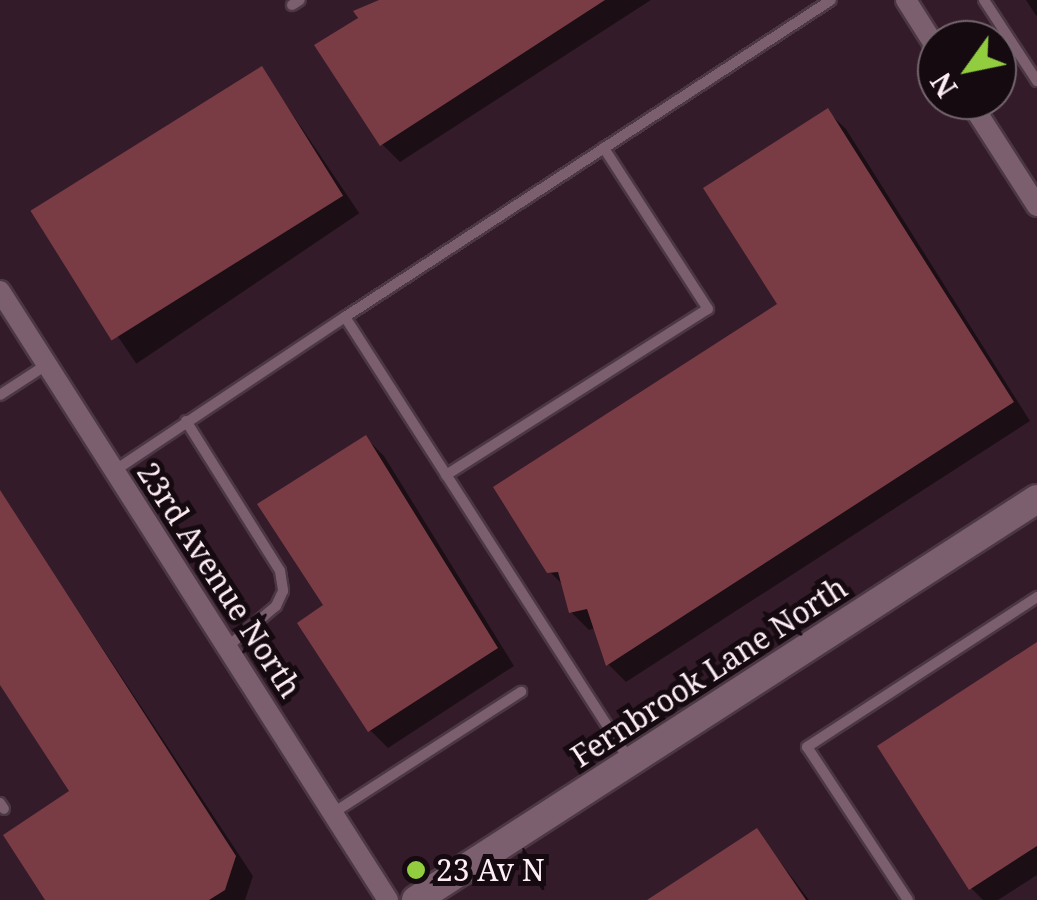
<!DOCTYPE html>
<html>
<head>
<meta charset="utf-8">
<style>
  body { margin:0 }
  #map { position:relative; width:1037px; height:900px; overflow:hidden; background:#341b29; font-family:"Noto Serif",serif }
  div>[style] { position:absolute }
  .shadow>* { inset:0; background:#0007; transform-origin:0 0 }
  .building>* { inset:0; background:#7a3c44; transform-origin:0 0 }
  .roads { filter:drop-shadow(2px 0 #4c3844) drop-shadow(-2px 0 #4c3844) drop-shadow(0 2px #4c3844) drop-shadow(0 -2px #4c3844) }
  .lane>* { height:10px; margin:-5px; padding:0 5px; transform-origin:5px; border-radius:5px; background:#7c5f6f }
  .street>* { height:20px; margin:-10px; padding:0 10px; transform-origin:10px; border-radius:10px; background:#7c5f6f }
  .secondary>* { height:28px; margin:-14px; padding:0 14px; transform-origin:14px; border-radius:14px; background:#7c5f6f }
  .dots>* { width:28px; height:28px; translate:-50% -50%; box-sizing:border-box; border:5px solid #150a10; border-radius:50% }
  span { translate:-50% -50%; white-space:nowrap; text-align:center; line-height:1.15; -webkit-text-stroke:10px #150a10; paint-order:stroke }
  .street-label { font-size:30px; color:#ffedf6 }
  .poi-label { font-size:30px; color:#ffedf6 }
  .left { translate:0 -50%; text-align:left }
  .north { position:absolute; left:917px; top:20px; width:100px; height:100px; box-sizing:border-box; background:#150a10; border:2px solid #73656c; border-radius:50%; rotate:237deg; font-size:28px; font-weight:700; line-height:40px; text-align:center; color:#ffedf6 }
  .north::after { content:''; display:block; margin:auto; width:35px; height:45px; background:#91cd3f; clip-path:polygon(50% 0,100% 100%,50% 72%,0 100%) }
</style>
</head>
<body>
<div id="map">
  <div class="shadow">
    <i style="clip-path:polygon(385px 0,651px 0,400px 162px,382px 144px,356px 12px)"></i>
    <i style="clip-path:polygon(1026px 0,1037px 0,1037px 17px)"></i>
    <i style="left:262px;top:69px;width:174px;height:269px;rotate:56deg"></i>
    <i style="clip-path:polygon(828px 112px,846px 129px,1030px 421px,626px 682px,608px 664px,596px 628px,589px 630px,571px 612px,564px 586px,549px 571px,780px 305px)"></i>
    <i style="clip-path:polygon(366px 438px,384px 456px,514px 666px,388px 748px,370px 730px,327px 606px)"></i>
    <i style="clip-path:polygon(0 493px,253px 876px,245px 900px,48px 900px,73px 792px,0 680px)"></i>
    <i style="clip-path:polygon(1037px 645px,1037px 875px,998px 900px,983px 900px,971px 888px)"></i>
    <i style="clip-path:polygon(757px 831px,809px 900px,652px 900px)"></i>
  </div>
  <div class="building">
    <i style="clip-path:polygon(379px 0,605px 0,380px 146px,314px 45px,358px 18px,353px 11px)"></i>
    <i style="left:262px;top:66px;width:153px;height:273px;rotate:58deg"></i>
    <i style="clip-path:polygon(828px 108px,1014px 402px,606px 666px,587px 609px,569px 613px,558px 572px,547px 573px,493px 487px,777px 304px,703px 188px)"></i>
    <i style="clip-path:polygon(366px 435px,498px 648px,368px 732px,297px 623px,323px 605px,257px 504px)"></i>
    <i style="clip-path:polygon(0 490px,236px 856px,225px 890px,209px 900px,45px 900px,3px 835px,69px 791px,0 685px)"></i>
    <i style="clip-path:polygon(1037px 642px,1037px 846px,969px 890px,877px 746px)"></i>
    <i style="clip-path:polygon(757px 828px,806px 900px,647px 900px)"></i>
  </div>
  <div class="roads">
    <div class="lane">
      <i style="left:984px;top:0;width:97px;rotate:56.8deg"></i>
      <i style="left:292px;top:5px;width:9px;rotate:-32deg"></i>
      <i style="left:0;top:395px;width:55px;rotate:-33.1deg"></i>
      <i style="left:186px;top:421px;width:177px;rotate:57.9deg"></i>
      <i style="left:280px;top:571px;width:20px;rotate:81deg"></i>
      <i style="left:283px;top:591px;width:17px;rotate:115deg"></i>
      <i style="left:276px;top:606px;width:64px;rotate:140.1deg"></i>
      <i style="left:114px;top:471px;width:278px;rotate:-33.7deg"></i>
      <i style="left:446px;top:475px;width:310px;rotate:-32.4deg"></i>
      <i style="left:708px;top:309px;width:192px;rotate:-122.9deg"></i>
      <i style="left:628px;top:758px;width:524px;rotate:-122.69deg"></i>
      <i style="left:345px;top:317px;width:580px;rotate:-33.11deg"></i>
      <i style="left:0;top:803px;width:7px;rotate:56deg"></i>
      <i style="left:333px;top:813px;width:224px;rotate:-32.8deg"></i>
      <i style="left:908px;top:900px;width:183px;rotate:-123.4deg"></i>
      <i style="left:807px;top:747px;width:275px;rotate:-33.1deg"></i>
    </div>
    <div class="street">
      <i style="left:906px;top:0;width:58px;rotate:57.7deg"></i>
      <i style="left:969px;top:100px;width:126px;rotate:57.3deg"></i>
      <i style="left:0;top:291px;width:722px;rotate:57.5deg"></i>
    </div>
    <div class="secondary">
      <i style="left:416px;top:900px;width:739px;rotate:-32.85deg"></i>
    </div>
  </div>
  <div class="dots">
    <i style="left:416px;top:870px;background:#91cd3f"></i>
  </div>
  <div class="street-label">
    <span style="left:219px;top:580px;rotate:57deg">23rd Avenue North</span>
    <span style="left:709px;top:672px;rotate:-33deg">Fernbrook Lane North</span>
  </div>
  <div class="poi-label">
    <span class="left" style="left:436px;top:870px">23 Av N</span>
  </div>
  <div class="north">N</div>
</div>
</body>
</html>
